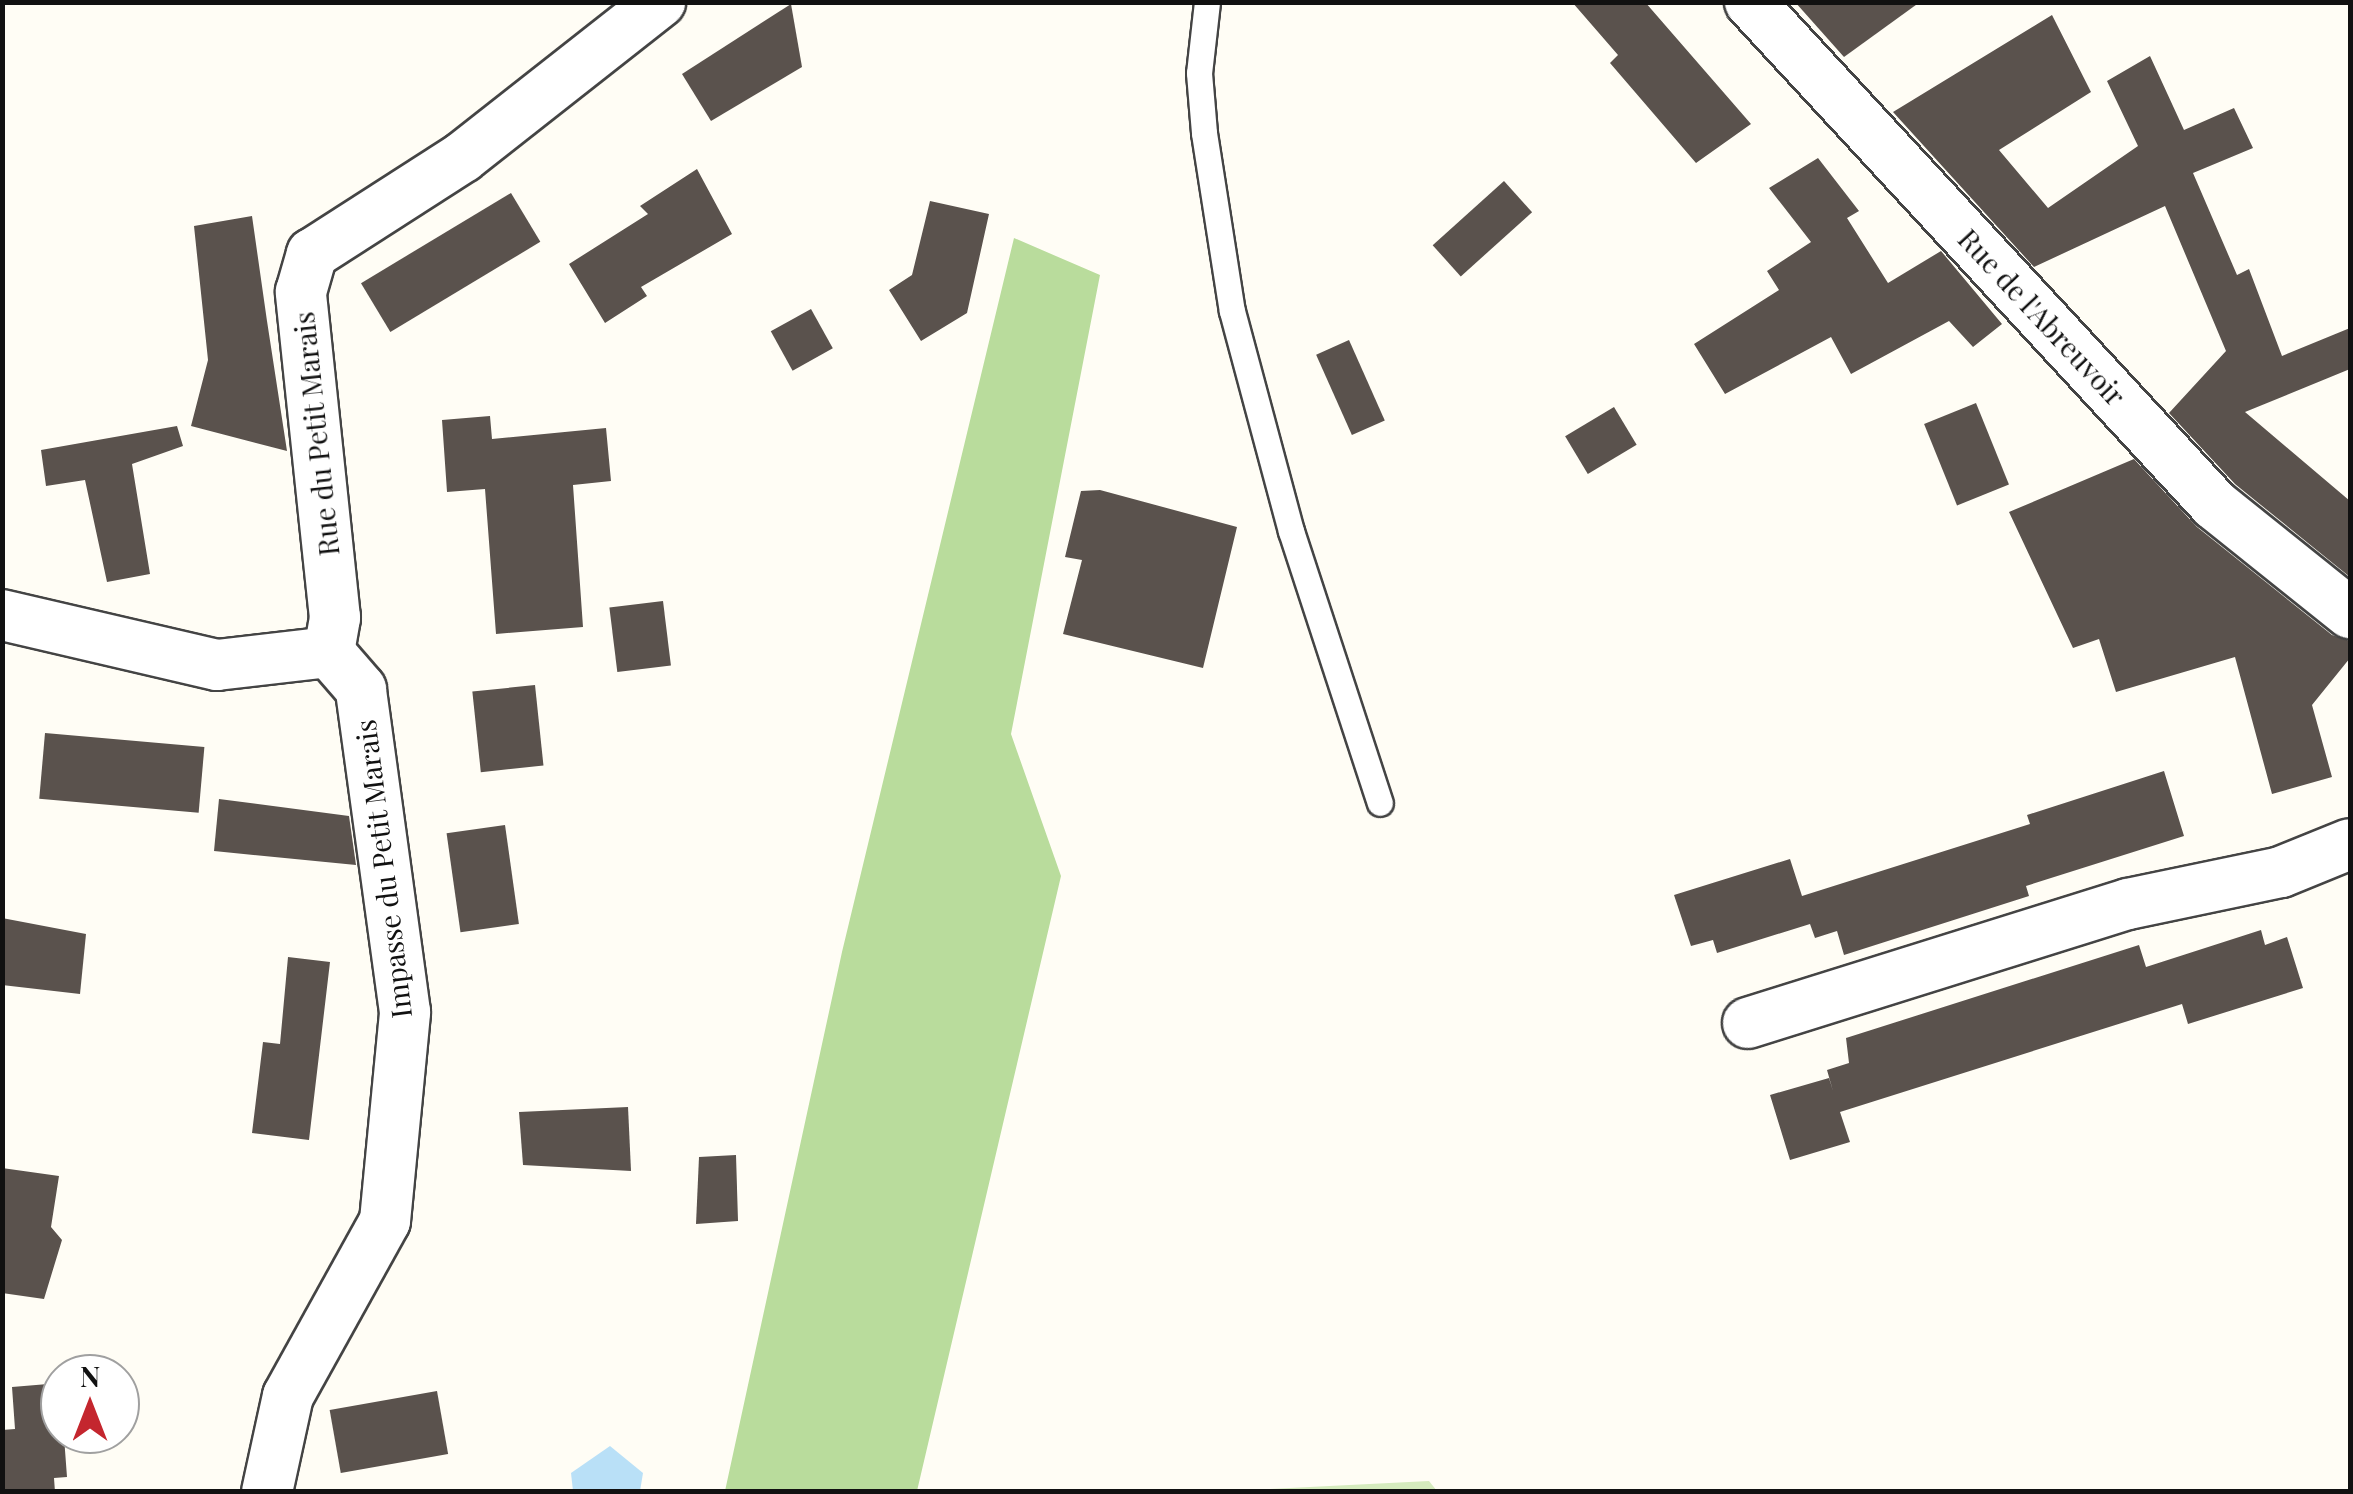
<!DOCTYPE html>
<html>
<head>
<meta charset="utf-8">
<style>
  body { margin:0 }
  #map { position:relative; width:2353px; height:1494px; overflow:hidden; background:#fffdf5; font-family:"Playfair Display",serif }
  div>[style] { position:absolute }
  .green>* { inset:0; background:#d5ebbd }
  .forest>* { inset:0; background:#b9dc9c }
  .water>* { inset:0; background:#b9e0f7 }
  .building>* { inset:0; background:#5a524d; transform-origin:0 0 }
  .roads { filter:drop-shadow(2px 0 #444) drop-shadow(-2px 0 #444) drop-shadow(0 2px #444) drop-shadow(0 -2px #444) }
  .service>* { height:25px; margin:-12.5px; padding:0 12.5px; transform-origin:12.5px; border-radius:12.5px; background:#fff }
  .minor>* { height:50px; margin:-25px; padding:0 25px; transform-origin:25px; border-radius:25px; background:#fff }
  span { translate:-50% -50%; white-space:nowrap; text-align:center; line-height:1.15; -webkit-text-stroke:10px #fff; paint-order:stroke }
  .street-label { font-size:28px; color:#111 }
  .frame { position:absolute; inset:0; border:5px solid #111; pointer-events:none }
  .north { position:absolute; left:40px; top:1354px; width:100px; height:100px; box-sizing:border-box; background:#fff; border:2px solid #a0a0a0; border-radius:50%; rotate:0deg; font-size:28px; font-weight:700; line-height:40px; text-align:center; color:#111 }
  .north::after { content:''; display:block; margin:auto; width:35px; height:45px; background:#c4262e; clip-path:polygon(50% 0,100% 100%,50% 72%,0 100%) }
</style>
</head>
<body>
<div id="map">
  <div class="green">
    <i style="clip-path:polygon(1429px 1481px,1437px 1491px,1250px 1491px,1251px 1490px)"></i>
  </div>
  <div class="forest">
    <i style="clip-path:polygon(1014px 238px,1100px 275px,1011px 734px,1061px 876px,917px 1491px,725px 1491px,842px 952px)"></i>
  </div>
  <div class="water">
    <i style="clip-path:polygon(610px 1446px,643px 1473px,640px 1491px,573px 1491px,571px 1473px)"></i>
  </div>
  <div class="building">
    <i style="clip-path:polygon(1572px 2px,1645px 2px,1751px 124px,1696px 163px,1610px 63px,1618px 55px)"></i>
    <i style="clip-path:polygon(1795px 2px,1920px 2px,1844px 57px)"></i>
    <i style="clip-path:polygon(791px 4px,802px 67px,711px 121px,682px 74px)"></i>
    <i style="clip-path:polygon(2052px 15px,2091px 92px,1999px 150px,2048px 208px,2138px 146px,2107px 81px,2150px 56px,2184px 130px,2234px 108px,2253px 148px,2193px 173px,2237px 275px,2249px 269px,2282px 356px,2350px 328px,2350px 369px,2245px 412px,2350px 501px,2350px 577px,2235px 484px,2169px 413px,2226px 351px,2165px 206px,2034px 267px,1893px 112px)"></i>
    <i style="clip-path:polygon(1818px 158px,1859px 211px,1847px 218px,1888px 283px,1941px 251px,2002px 324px,1973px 347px,1949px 321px,1851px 374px,1831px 337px,1725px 394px,1694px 344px,1779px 290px,1767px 271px,1811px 242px,1769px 188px)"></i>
    <i style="clip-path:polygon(697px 169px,732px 234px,641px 287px,647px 296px,605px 323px,569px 264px,648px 214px,640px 206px)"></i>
    <i style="left:1504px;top:181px;width:42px;height:96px;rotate:48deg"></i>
    <i style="left:511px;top:193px;width:57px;height:175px;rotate:59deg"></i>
    <i style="clip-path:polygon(930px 201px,989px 214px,967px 313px,921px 341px,889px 290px,912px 275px)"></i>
    <i style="clip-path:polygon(252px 216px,267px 321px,287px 451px,191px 426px,208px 360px,194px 226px)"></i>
    <i style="left:811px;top:309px;width:45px;height:46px;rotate:61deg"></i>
    <i style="left:1349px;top:340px;width:88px;height:36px;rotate:66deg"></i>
    <i style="left:1976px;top:403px;width:88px;height:56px;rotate:68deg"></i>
    <i style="left:1614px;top:407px;width:44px;height:57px;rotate:59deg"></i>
    <i style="clip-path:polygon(490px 416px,492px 439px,606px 428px,611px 481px,573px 485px,583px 627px,496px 634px,485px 489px,447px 492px,442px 420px)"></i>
    <i style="clip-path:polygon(177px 426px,183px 446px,132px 464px,150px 574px,107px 582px,85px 480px,46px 486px,41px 450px)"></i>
    <i style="clip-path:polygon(2134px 459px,2197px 527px,2332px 635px,2350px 641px,2350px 658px,2312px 705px,2332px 777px,2272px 794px,2235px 657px,2116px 692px,2099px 639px,2073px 648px,2009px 512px)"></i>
    <i style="clip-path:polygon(1100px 490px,1237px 527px,1203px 668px,1063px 634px,1082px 560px,1065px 557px,1081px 491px)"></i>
    <i style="left:663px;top:601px;width:65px;height:54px;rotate:83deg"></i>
    <i style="left:535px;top:685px;width:81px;height:63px;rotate:84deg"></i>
    <i style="left:45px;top:733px;width:160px;height:66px;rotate:5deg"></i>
    <i style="clip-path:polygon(2164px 771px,2184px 836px,2026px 886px,2029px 896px,1844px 955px,1837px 931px,1815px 938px,1810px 924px,1717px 953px,1713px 940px,1691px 946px,1674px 895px,1790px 859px,1802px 896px,2030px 824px,2027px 815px)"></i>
    <i style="clip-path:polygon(219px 799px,349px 816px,356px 865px,214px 851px)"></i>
    <i style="left:505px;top:825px;width:100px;height:59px;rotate:82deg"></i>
    <i style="clip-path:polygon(2px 918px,86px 934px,80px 994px,2px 985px)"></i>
    <i style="clip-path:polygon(2261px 930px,2265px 945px,2287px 937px,2303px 988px,2188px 1024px,2182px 1004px,1840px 1112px,1850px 1142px,1790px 1160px,1770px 1095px,1829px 1078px,1833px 1091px,1827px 1070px,1849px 1063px,1846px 1038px,2139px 945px,2146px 967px)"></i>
    <i style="clip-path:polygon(288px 957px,330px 962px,309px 1140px,252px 1133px,263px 1042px,280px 1044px)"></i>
    <i style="clip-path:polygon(628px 1107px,631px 1171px,523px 1165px,519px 1112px)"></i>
    <i style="clip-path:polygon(736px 1155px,738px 1221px,696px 1224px,699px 1157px)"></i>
    <i style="clip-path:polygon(2px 1168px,59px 1176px,51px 1227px,62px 1240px,44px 1299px,2px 1293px)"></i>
    <i style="clip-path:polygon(60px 1383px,67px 1477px,54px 1478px,55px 1492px,2px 1492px,2px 1430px,15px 1429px,12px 1387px)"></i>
    <i style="left:437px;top:1391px;width:64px;height:109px;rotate:80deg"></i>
  </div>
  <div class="roads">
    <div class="service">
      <i style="left:1207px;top:2px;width:71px;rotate:96.4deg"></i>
      <i style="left:1199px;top:73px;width:60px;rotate:85.2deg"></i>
      <i style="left:1204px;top:133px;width:180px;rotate:81.1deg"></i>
      <i style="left:1232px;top:311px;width:228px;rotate:75deg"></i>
      <i style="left:1291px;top:531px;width:286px;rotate:71.9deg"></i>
    </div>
    <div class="minor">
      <i style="left:1750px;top:2px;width:685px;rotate:47.25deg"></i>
      <i style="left:2215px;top:505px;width:173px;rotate:38.7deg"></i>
      <i style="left:2px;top:615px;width:221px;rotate:13.1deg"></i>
      <i style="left:217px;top:665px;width:113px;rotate:-6.6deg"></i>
      <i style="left:329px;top:652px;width:35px;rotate:-80deg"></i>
      <i style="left:335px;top:618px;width:328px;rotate:-96deg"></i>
      <i style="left:301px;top:292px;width:40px;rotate:-74deg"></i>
      <i style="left:312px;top:254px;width:179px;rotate:-32.7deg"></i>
      <i style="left:463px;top:157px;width:251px;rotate:-38.2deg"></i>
      <i style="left:1748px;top:1023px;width:398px;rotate:-17.4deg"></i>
      <i style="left:2128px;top:904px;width:156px;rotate:-11.8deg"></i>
      <i style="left:2281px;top:872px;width:74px;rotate:-22.1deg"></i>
      <i style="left:267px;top:1492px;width:98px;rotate:-77.7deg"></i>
      <i style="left:288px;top:1396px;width:200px;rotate:-61deg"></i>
      <i style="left:385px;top:1221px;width:210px;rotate:-84.5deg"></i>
      <i style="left:405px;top:1012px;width:326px;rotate:-97.8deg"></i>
      <i style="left:361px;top:689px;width:49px;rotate:-130.9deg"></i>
    </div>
  </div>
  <div class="street-label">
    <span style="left:2042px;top:317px;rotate:47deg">Rue de l'Abreuvoir</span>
    <span style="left:316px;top:434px;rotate:-96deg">Rue du Petit Marais</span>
    <span style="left:383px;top:869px;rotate:-97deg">Impasse du Petit Marais</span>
  </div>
  <div class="frame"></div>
  <div class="north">N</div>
</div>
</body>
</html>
